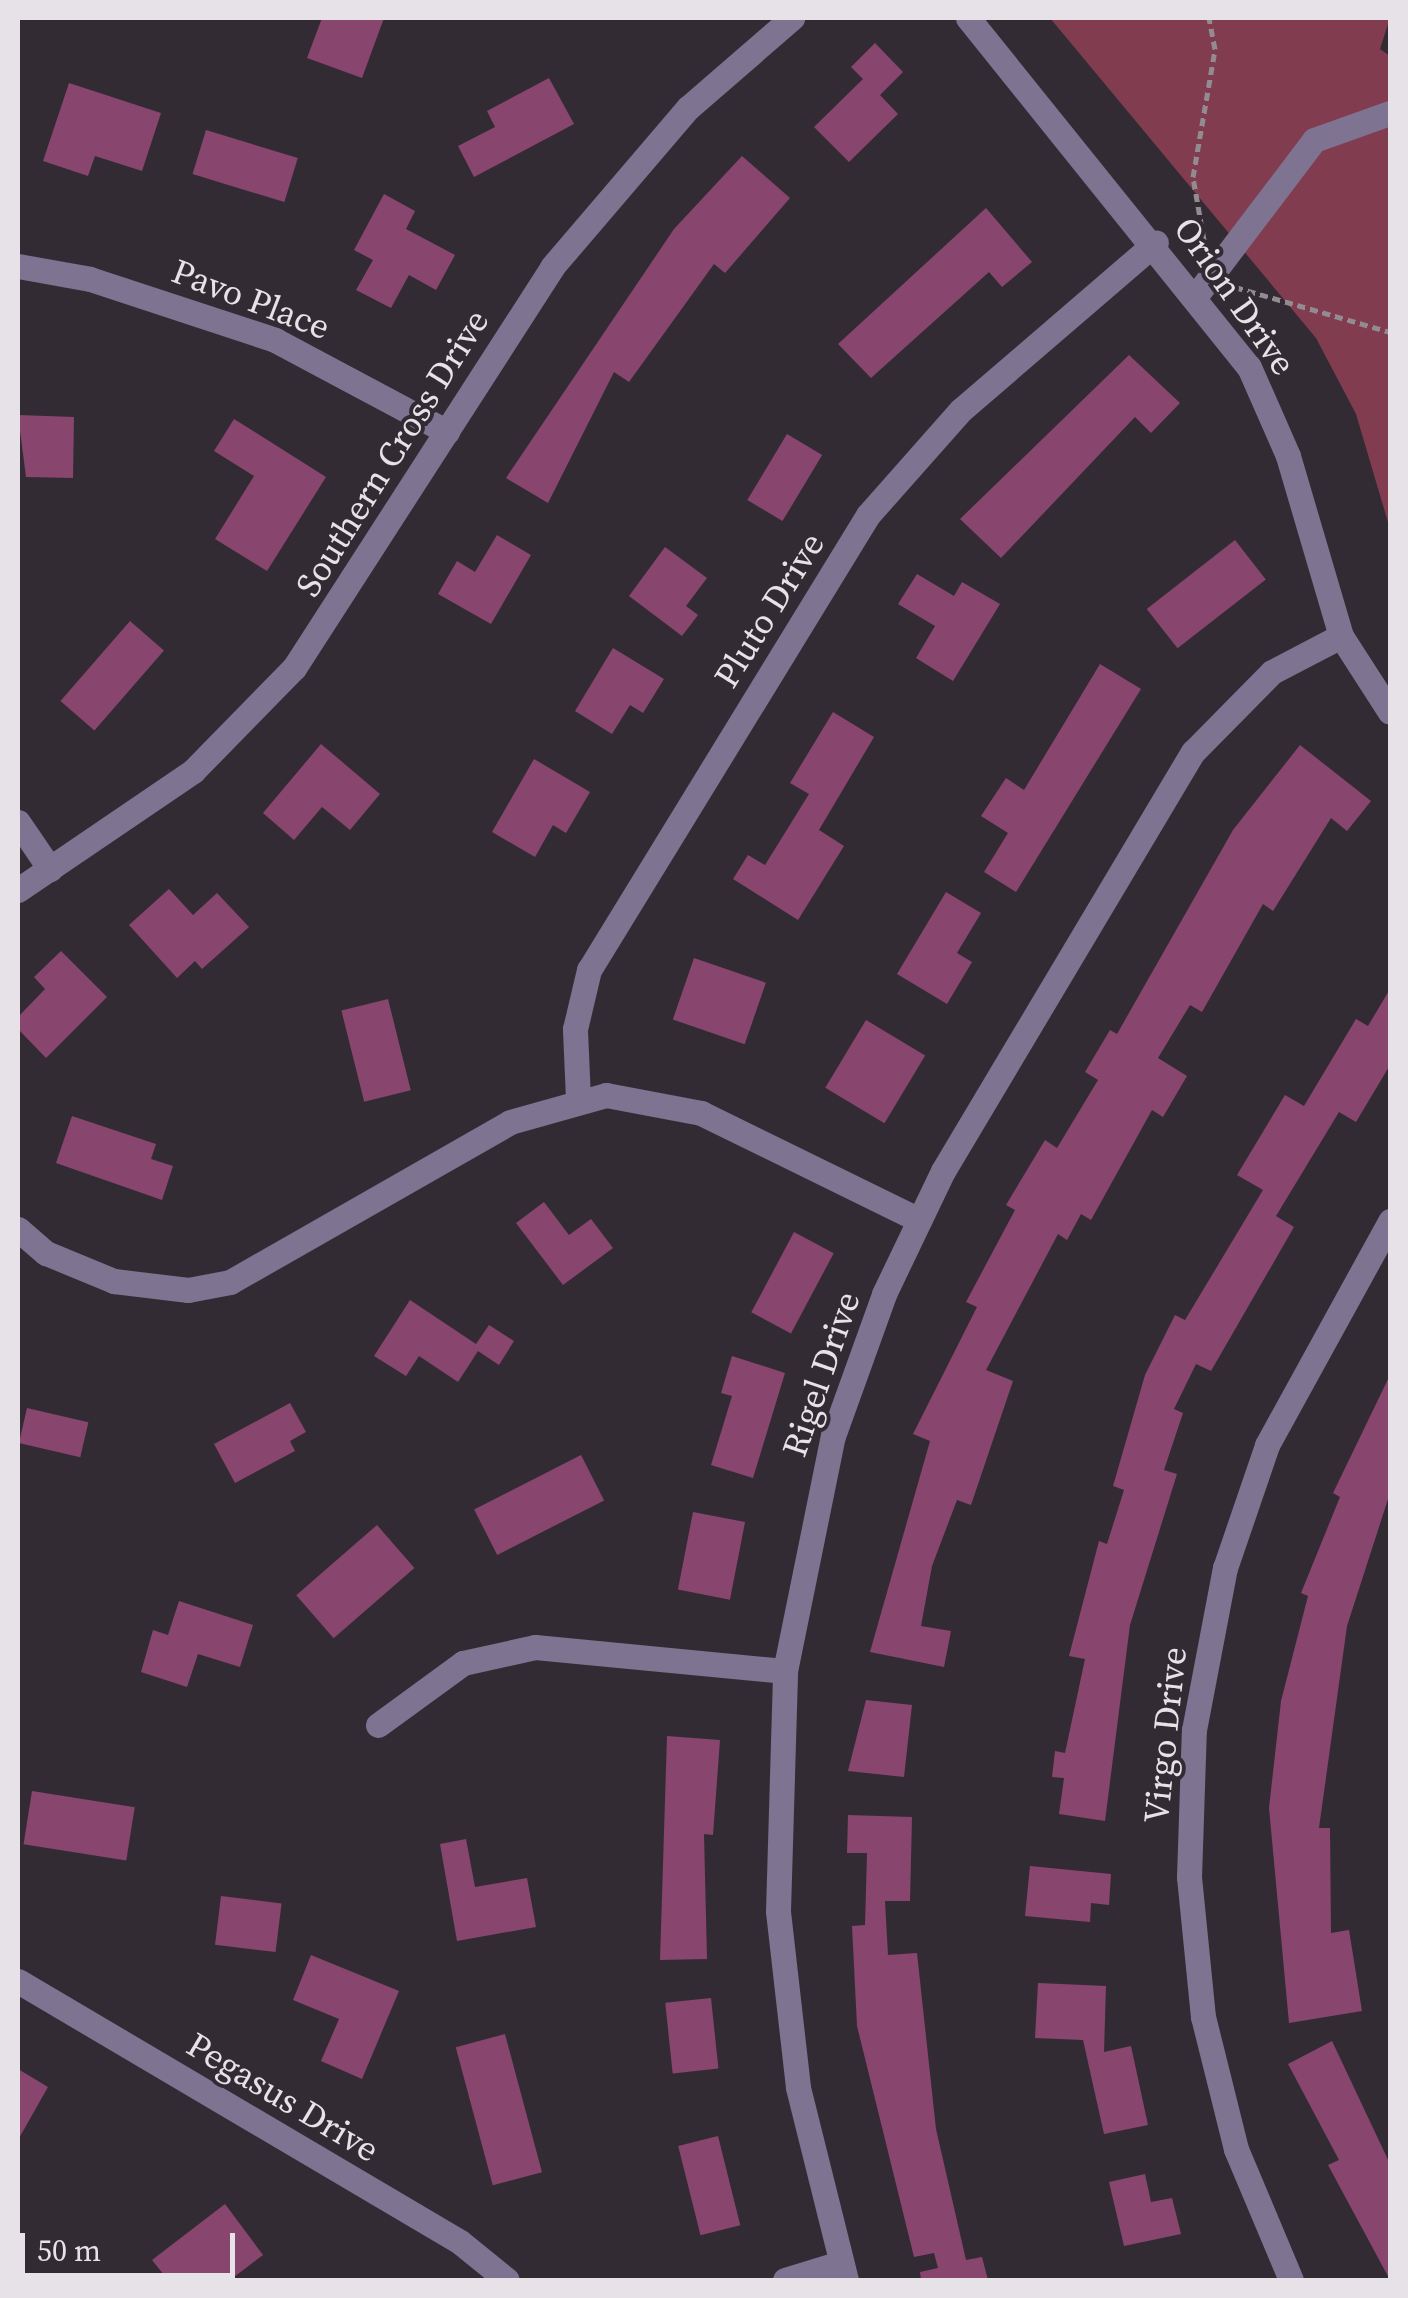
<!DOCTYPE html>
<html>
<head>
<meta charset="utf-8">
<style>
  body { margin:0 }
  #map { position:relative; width:1408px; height:2298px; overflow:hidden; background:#332b34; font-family:"Source Serif 4",serif }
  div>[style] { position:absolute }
  .green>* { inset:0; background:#813d4f }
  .building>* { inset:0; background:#88456e; transform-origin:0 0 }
  .path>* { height:5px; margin-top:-2.5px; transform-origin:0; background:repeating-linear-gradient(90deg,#928b92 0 8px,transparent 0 13px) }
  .minor>* { height:25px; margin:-12.5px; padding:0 12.5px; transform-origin:12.5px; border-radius:12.5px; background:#7e7391 }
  span { translate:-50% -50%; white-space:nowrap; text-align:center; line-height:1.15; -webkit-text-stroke:8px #332b34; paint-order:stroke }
  .street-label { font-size:35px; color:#e7e2e7 }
  .frame { position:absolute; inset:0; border:20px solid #e7e2e7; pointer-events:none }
  .scale { position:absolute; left:20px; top:2233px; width:215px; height:45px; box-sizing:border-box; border:5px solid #e7e2e7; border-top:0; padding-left:12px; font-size:30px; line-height:35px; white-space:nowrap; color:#e7e2e7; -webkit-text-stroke:8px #332b34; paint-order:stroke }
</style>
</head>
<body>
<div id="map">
  <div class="green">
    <i style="clip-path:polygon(1050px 18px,1390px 18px,1380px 49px,1390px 56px,1390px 529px,1356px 414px,1316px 338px)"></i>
  </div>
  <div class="building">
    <i style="clip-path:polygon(322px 18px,384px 18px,362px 78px,307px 58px)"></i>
    <i style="clip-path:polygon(875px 43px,903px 72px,880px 95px,898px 114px,849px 162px,814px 127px,863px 79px,851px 67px)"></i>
    <i style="clip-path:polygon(549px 78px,574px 124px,474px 177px,458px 146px,495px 127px,487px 111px)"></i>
    <i style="clip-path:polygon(69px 83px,161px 113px,142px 171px,95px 156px,88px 176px,43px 161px)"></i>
    <i style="left:206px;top:130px;width:96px;height:46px;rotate:17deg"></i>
    <i style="clip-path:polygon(742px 156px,790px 198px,725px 273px,714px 264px,629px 382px,614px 372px,548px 503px,506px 478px,674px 229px)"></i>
    <i style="clip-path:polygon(384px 194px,415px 211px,406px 229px,455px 255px,436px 290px,409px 275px,391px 308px,356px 290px,373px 260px,354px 250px)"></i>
    <i style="clip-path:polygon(986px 208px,1032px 262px,1002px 287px,989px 272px,871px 378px,838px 344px)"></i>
    <i style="clip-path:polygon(1129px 355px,1180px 403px,1151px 433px,1135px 417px,1001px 558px,960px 519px)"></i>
    <i style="clip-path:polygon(18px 415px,74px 417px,73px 478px,26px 477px)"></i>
    <i style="clip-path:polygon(234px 419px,326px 477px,267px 571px,215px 539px,254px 476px,214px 451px)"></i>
    <i style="left:787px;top:434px;width:41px;height:77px;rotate:31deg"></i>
    <i style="clip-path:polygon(497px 535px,531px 555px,491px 624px,438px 594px,457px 561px,475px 572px)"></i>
    <i style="left:1235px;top:540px;width:50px;height:112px;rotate:52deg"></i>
    <i style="clip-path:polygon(665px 547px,707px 578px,686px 606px,698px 615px,682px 636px,629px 596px)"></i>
    <i style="clip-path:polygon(917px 574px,954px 596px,962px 582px,1000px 604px,953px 681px,916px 658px,935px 626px,898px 604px)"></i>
    <i style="left:130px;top:621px;width:45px;height:106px;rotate:41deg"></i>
    <i style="clip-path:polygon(613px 648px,664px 679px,643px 713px,630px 705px,612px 734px,575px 711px)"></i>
    <i style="clip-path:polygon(1100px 664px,1141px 689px,1016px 892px,984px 872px,1008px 833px,981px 816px,1006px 778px,1024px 790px)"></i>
    <i style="clip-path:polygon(833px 712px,874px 737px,819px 830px,844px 846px,798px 920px,733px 879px,748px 855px,765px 865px,809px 794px,790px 783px)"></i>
    <i style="clip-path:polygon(321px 744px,380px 794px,350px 830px,322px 807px,294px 840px,263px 813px)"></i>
    <i style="clip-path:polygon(1300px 745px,1371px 801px,1347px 831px,1331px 818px,1273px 911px,1263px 904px,1202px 1012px,1190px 1005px,1158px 1058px,1187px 1076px,1163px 1117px,1152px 1110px,1091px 1220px,1081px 1214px,1067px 1240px,1058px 1234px,986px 1370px,1013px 1381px,971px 1505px,957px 1500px,932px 1566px,921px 1626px,951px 1631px,944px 1667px,870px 1652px,930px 1441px,913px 1434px,977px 1307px,966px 1302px,1015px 1210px,1006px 1205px,1045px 1140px,1057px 1148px,1098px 1080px,1085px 1072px,1110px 1030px,1117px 1034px,1233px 830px)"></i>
    <i style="clip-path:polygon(534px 759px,590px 792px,566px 833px,553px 825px,535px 857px,492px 832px)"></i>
    <i style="clip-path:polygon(169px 889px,193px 915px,217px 893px,249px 927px,202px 969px,195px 961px,177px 978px,129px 925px)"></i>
    <i style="clip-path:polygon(946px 892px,981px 913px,957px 953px,972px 962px,947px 1004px,897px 974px)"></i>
    <i style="clip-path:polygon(61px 951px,107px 997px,46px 1058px,18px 1029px,18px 1017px,45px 989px,34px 977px)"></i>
    <i style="left:694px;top:958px;width:76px;height:65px;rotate:19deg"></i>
    <i style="clip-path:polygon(1390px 989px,1390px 1065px,1356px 1122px,1339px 1112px,1276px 1216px,1294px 1227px,1211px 1371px,1196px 1364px,1174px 1409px,1183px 1413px,1164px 1470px,1177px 1474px,1130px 1625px,1105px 1821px,1059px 1814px,1064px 1778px,1052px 1777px,1055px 1751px,1065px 1753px,1085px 1659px,1069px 1656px,1099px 1541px,1107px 1544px,1124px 1490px,1113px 1486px,1145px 1375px,1175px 1315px,1185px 1320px,1263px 1190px,1237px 1175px,1285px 1095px,1304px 1106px,1356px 1019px,1368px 1026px)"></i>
    <i style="left:388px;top:999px;width:94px;height:48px;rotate:76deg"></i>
    <i style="left:866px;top:1020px;width:69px;height:79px;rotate:31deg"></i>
    <i style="clip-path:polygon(72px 1116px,156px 1144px,151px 1159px,173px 1166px,162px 1200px,56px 1163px)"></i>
    <i style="clip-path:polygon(544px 1202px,569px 1235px,591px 1219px,613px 1248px,563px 1285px,516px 1223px)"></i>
    <i style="left:794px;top:1232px;width:45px;height:91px;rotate:28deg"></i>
    <i style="clip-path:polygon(410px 1300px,476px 1344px,489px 1325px,514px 1341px,499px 1365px,478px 1351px,458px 1382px,419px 1356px,406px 1376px,374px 1356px)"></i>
    <i style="clip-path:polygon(732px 1356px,785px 1373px,753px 1478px,711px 1465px,732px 1396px,721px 1393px)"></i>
    <i style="clip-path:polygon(1390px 1375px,1390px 1493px,1347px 1626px,1319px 1828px,1330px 1828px,1331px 1933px,1349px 1930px,1362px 2011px,1289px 2023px,1269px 1808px,1281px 1701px,1308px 1596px,1301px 1593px,1340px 1497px,1333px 1493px)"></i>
    <i style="clip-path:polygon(290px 1403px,306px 1432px,290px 1441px,295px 1451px,235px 1483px,214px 1444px)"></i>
    <i style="left:27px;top:1408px;width:63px;height:36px;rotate:13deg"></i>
    <i style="left:581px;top:1455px;width:51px;height:120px;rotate:63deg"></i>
    <i style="left:693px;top:1512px;width:53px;height:79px;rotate:11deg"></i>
    <i style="left:377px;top:1525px;width:57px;height:107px;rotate:49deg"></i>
    <i style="clip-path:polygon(179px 1601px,253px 1625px,240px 1667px,198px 1654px,187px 1687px,141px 1672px,153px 1630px,168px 1635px)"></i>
    <i style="clip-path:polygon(866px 1700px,912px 1705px,904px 1777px,848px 1771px)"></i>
    <i style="clip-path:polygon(667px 1736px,720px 1740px,713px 1835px,704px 1834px,707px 1959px,660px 1960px)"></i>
    <i style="left:32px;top:1791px;width:104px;height:54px;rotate:9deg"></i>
    <i style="clip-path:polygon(848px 1815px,912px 1817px,910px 1901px,885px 1901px,888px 1955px,917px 1953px,936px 2129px,966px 2260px,982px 2257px,988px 2280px,921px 2280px,920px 2272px,938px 2268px,934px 2253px,914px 2257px,857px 2026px,852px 1926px,865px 1925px,867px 1853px,847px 1853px)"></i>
    <i style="clip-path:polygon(466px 1839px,475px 1887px,527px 1878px,536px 1927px,457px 1941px,440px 1844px)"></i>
    <i style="clip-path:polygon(1030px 1866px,1111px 1874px,1109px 1905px,1091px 1903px,1090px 1922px,1025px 1916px)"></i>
    <i style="left:221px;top:1896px;width:61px;height:49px;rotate:7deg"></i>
    <i style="clip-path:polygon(311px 1955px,399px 1991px,362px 2079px,321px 2061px,339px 2019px,293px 2000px)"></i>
    <i style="clip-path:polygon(1038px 1983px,1106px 1986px,1104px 2052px,1131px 2046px,1148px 2125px,1104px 2134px,1083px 2040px,1035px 2038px)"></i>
    <i style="left:711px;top:1998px;width:71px;height:46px;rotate:84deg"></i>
    <i style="left:505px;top:2034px;width:143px;height:51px;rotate:75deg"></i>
    <i style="clip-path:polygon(1332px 2041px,1390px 2164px,1390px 2280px,1328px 2165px,1339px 2160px,1288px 2064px)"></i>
    <i style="clip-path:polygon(18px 2069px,48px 2087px,18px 2140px)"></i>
    <i style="left:718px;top:2136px;width:92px;height:41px;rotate:76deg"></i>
    <i style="clip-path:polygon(1145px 2174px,1151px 2202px,1172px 2198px,1181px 2234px,1124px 2246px,1109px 2182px)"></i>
    <i style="clip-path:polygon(225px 2204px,263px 2255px,230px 2280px,168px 2280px,152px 2260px)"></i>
  </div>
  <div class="path">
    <i style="left:1204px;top:240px;width:64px;rotate:-99.9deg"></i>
    <i style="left:1193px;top:177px;width:130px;rotate:-80.2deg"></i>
    <i style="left:1215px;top:49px;width:32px;rotate:-101deg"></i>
    <i style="left:1235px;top:287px;width:161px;rotate:16.2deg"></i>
  </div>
  <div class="minor">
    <i style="left:968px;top:18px;width:448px;rotate:51.2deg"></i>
    <i style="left:1249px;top:367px;width:97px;rotate:66.3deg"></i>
    <i style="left:1288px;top:456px;width:188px;rotate:73.6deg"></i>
    <i style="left:1341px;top:636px;width:90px;rotate:57.2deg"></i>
    <i style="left:18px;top:266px;width:73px;rotate:10.2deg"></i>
    <i style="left:90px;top:279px;width:195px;rotate:18.2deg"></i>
    <i style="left:275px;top:340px;width:195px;rotate:28.1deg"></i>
    <i style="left:1198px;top:293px;width:192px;rotate:-52.8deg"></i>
    <i style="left:1314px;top:140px;width:81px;rotate:-19.6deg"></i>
    <i style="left:18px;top:822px;width:57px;rotate:55.8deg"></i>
    <i style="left:18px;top:890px;width:212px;rotate:-34.2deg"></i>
    <i style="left:193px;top:771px;width:144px;rotate:-45.6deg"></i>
    <i style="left:294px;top:668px;width:477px;rotate:-57.2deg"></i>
    <i style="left:552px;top:267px;width:209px;rotate:-49.5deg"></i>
    <i style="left:688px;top:108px;width:138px;rotate:-40.9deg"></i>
    <i style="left:578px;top:1099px;width:70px;rotate:-92.5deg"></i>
    <i style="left:575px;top:1029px;width:61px;rotate:-76.7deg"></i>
    <i style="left:589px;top:970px;width:534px;rotate:-58.48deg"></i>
    <i style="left:868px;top:515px;width:140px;rotate:-48.5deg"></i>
    <i style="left:961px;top:410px;width:257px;rotate:-40.7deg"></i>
    <i style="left:18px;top:1229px;width:37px;rotate:41deg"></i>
    <i style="left:46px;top:1253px;width:74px;rotate:22.4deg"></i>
    <i style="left:114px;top:1281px;width:75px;rotate:6.9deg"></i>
    <i style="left:188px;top:1290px;width:43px;rotate:-10.8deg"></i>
    <i style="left:230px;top:1282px;width:322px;rotate:-29.7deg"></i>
    <i style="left:510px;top:1122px;width:100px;rotate:-15.7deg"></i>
    <i style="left:606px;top:1095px;width:97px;rotate:10.7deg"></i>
    <i style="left:701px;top:1113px;width:243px;rotate:26.1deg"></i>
    <i style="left:378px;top:1725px;width:105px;rotate:-36.1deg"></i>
    <i style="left:463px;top:1663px;width:74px;rotate:-12.5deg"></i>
    <i style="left:535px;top:1647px;width:251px;rotate:5.5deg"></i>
    <i style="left:18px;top:1981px;width:513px;rotate:30.56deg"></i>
    <i style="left:460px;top:2242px;width:60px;rotate:39deg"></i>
    <i style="left:785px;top:2280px;width:58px;rotate:-17.2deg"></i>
    <i style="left:846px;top:2280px;width:199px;rotate:-104deg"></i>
    <i style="left:798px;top:2087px;width:177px;rotate:-96.5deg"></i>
    <i style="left:778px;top:1911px;width:240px;rotate:-88.3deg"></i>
    <i style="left:785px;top:1671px;width:240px;rotate:-78.5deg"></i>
    <i style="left:833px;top:1436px;width:151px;rotate:-70.2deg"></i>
    <i style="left:884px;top:1294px;width:136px;rotate:-64.4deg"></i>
    <i style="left:943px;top:1171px;width:488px;rotate:-59.2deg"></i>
    <i style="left:1193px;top:752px;width:112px;rotate:-45.4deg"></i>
    <i style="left:1272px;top:672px;width:78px;rotate:-27.6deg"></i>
    <i style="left:1291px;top:2280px;width:142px;rotate:-112.8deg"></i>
    <i style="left:1236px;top:2149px;width:136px;rotate:-104deg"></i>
    <i style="left:1203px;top:2017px;width:141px;rotate:-95.7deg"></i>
    <i style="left:1189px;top:1877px;width:147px;rotate:-88.1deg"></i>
    <i style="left:1194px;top:1730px;width:165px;rotate:-79.2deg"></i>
    <i style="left:1225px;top:1568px;width:130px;rotate:-71.1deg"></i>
    <i style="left:1267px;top:1445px;width:256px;rotate:-61.2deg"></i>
  </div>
  <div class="street-label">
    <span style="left:1235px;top:296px;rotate:55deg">Orion Drive</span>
    <span style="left:251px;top:299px;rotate:21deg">Pavo Place</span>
    <span style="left:392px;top:453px;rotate:-58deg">Southern Cross Drive</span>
    <span style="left:769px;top:610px;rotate:-58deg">Pluto Drive</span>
    <span style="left:821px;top:1374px;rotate:-71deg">Rigel Drive</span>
    <span style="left:1165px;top:1735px;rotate:-84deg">Virgo Drive</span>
    <span style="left:283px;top:2097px;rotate:31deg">Pegasus Drive</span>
  </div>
  <div class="frame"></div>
  <div class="scale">50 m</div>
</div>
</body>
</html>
